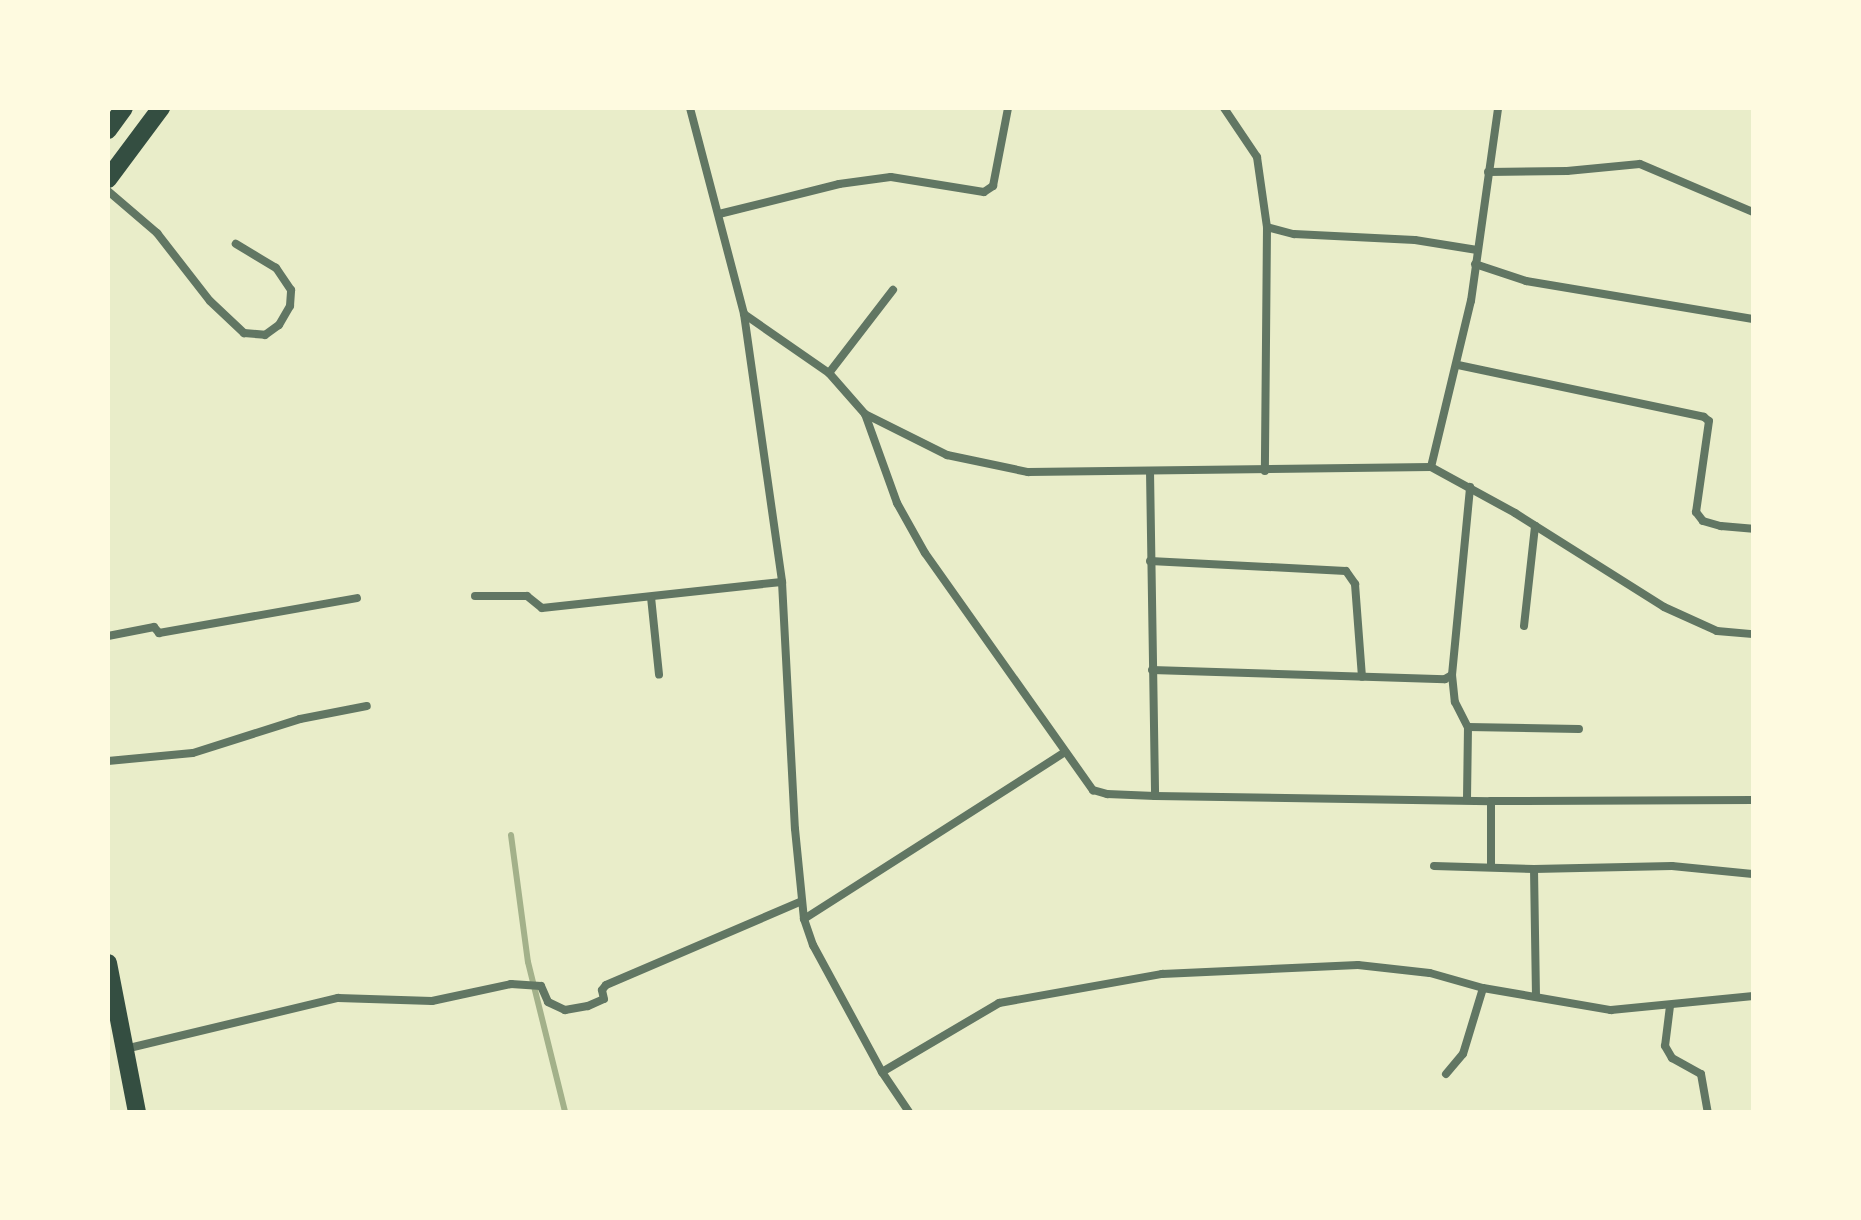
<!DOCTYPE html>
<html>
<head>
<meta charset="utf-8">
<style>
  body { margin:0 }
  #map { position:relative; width:1861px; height:1220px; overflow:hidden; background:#e9edc9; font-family:Rubik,sans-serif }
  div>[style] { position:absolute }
  .stream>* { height:6px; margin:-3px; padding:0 3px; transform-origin:3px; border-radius:3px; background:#a3b18a }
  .minor>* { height:8px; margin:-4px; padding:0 4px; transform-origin:4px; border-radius:4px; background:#617663 }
  .primary>* { height:18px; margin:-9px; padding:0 9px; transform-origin:9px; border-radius:9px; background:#344e41 }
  span { translate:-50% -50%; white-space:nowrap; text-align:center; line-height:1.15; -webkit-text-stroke:8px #fefae0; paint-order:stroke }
  .frame { position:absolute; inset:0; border:110px solid #fefae0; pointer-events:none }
</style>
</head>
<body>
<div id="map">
  <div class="stream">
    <i style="left:511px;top:835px;width:128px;rotate:82.4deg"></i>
    <i style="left:528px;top:962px;width:154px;rotate:76.1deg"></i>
  </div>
  <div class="minor">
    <i style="left:690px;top:108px;width:213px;rotate:75.3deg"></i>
    <i style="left:744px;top:314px;width:271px;rotate:81.9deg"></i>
    <i style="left:782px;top:582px;width:247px;rotate:87deg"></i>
    <i style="left:795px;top:829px;width:90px;rotate:84.3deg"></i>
    <i style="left:804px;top:919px;width:28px;rotate:71deg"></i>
    <i style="left:813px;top:945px;width:145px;rotate:61.5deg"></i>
    <i style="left:882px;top:1072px;width:48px;rotate:56deg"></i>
    <i style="left:1224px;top:108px;width:59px;rotate:56deg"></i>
    <i style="left:1257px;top:157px;width:71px;rotate:81.9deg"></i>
    <i style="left:1267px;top:227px;width:244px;rotate:90.5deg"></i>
    <i style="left:1488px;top:172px;width:79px;rotate:-0.7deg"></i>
    <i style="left:1567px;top:171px;width:73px;rotate:-5.5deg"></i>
    <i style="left:1640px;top:164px;width:123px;rotate:23deg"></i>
    <i style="left:108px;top:191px;width:65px;rotate:40.6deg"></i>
    <i style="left:157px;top:233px;width:86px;rotate:52.1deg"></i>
    <i style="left:210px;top:301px;width:47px;rotate:43.3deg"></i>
    <i style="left:244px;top:333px;width:21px;rotate:5deg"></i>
    <i style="left:265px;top:335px;width:17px;rotate:-36deg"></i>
    <i style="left:279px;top:325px;width:22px;rotate:-60deg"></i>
    <i style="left:290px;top:306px;width:16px;rotate:-86deg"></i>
    <i style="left:291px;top:290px;width:27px;rotate:-124deg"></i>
    <i style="left:276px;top:268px;width:47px;rotate:-149deg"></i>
    <i style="left:719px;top:214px;width:124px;rotate:-14deg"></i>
    <i style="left:839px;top:184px;width:52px;rotate:-7.7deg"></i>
    <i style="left:891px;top:177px;width:94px;rotate:9.2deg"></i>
    <i style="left:984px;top:192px;width:11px;rotate:-34deg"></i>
    <i style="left:993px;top:186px;width:79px;rotate:-79.1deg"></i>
    <i style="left:1267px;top:227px;width:28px;rotate:15deg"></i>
    <i style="left:1294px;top:234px;width:121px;rotate:2.8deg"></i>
    <i style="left:1415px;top:240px;width:63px;rotate:9.2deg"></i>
    <i style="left:1475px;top:264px;width:54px;rotate:18.4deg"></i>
    <i style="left:1526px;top:281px;width:230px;rotate:9.5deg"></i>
    <i style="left:744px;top:314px;width:103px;rotate:34.8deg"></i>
    <i style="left:829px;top:373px;width:55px;rotate:48.7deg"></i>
    <i style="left:865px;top:414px;width:92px;rotate:26.6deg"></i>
    <i style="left:947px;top:455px;width:83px;rotate:11.9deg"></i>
    <i style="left:1028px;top:472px;width:403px;rotate:-0.7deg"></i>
    <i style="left:1431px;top:467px;width:96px;rotate:28.7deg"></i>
    <i style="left:1515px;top:513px;width:176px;rotate:32.2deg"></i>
    <i style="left:1664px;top:607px;width:58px;rotate:24.4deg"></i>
    <i style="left:1717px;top:631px;width:36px;rotate:5deg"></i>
    <i style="left:1458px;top:365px;width:251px;rotate:11.9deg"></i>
    <i style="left:1704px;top:417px;width:6px;rotate:39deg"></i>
    <i style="left:1709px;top:421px;width:92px;rotate:98.1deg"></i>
    <i style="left:1696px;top:512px;width:11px;rotate:52deg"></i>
    <i style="left:1703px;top:521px;width:19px;rotate:16deg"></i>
    <i style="left:1721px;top:526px;width:32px;rotate:5deg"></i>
    <i style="left:829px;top:373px;width:105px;rotate:-52.4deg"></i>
    <i style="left:865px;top:414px;width:95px;rotate:70.2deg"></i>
    <i style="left:897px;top:503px;width:57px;rotate:60.8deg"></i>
    <i style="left:925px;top:553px;width:291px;rotate:54.7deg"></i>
    <i style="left:1093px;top:790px;width:15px;rotate:16deg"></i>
    <i style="left:1107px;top:794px;width:48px;rotate:2.4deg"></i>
    <i style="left:1155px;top:796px;width:336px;rotate:0.9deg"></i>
    <i style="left:1491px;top:801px;width:262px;rotate:-0.2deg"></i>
    <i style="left:1431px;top:467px;width:171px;rotate:-76.5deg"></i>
    <i style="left:1471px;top:301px;width:195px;rotate:-82deg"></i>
    <i style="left:1150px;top:471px;width:325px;rotate:89.1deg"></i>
    <i style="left:1150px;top:561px;width:196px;rotate:2.9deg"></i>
    <i style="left:1346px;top:571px;width:16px;rotate:55deg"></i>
    <i style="left:1355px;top:584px;width:93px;rotate:85.7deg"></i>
    <i style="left:475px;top:596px;width:52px"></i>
    <i style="left:527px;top:596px;width:19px;rotate:39deg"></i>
    <i style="left:542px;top:608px;width:241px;rotate:-6.2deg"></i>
    <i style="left:651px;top:597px;width:78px;rotate:84.1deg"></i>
    <i style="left:1524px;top:626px;width:101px;rotate:-83.7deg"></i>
    <i style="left:108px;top:636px;width:47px;rotate:-11.1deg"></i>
    <i style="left:154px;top:627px;width:8px;rotate:50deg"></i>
    <i style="left:159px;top:633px;width:201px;rotate:-10deg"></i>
    <i style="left:1152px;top:670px;width:293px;rotate:1.8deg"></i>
    <i style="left:1445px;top:679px;width:8px;rotate:-30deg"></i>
    <i style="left:1452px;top:675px;width:189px;rotate:-84.5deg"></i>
    <i style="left:1452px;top:675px;width:27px;rotate:84deg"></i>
    <i style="left:1455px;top:702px;width:28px;rotate:63deg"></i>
    <i style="left:1468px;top:727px;width:73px;rotate:90.8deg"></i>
    <i style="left:1468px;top:727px;width:111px;rotate:1deg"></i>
    <i style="left:108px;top:761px;width:85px;rotate:-5.4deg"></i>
    <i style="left:193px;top:753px;width:112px;rotate:-17.6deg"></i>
    <i style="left:300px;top:719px;width:68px;rotate:-11deg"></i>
    <i style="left:1434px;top:866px;width:100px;rotate:1.7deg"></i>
    <i style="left:1534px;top:869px;width:127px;rotate:89.1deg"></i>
    <i style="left:1491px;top:867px;width:66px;rotate:-90deg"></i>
    <i style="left:1534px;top:869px;width:138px;rotate:-1.2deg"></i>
    <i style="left:1672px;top:866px;width:81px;rotate:5.6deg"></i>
    <i style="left:804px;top:919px;width:310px;rotate:-32.6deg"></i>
    <i style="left:1670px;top:1006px;width:40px;rotate:97.1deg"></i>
    <i style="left:1665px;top:1046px;width:14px;rotate:60deg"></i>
    <i style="left:1672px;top:1058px;width:33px;rotate:29deg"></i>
    <i style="left:1701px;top:1074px;width:39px;rotate:80deg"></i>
    <i style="left:125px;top:1049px;width:219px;rotate:-13.5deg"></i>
    <i style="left:338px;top:998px;width:94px;rotate:1.8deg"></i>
    <i style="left:432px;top:1001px;width:81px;rotate:-12.1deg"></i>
    <i style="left:511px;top:984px;width:30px;rotate:4deg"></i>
    <i style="left:541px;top:986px;width:17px;rotate:66deg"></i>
    <i style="left:548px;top:1002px;width:19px;rotate:25deg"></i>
    <i style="left:565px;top:1010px;width:23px;rotate:-10deg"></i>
    <i style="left:588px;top:1006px;width:17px;rotate:-24deg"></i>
    <i style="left:604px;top:999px;width:9px;rotate:-103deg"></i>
    <i style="left:602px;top:990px;width:6px;rotate:-51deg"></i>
    <i style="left:606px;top:985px;width:211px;rotate:-23.2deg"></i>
    <i style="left:882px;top:1072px;width:136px;rotate:-30.5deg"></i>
    <i style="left:999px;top:1003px;width:166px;rotate:-10.1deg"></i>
    <i style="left:1162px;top:974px;width:196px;rotate:-2.6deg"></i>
    <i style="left:1358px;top:965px;width:72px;rotate:6.3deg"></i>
    <i style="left:1430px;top:973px;width:55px;rotate:15.8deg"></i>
    <i style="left:1483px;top:988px;width:130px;rotate:9.8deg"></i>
    <i style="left:1611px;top:1010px;width:143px;rotate:-5.6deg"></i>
    <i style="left:1446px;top:1074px;width:26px;rotate:-50deg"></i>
    <i style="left:1463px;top:1054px;width:69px;rotate:-73.1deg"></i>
  </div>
  <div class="primary">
    <i style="left:108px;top:130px;width:27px;rotate:-54deg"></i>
    <i style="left:108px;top:179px;width:89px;rotate:-53.3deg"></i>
    <i style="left:108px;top:963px;width:152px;rotate:79deg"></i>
  </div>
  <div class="frame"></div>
</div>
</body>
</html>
